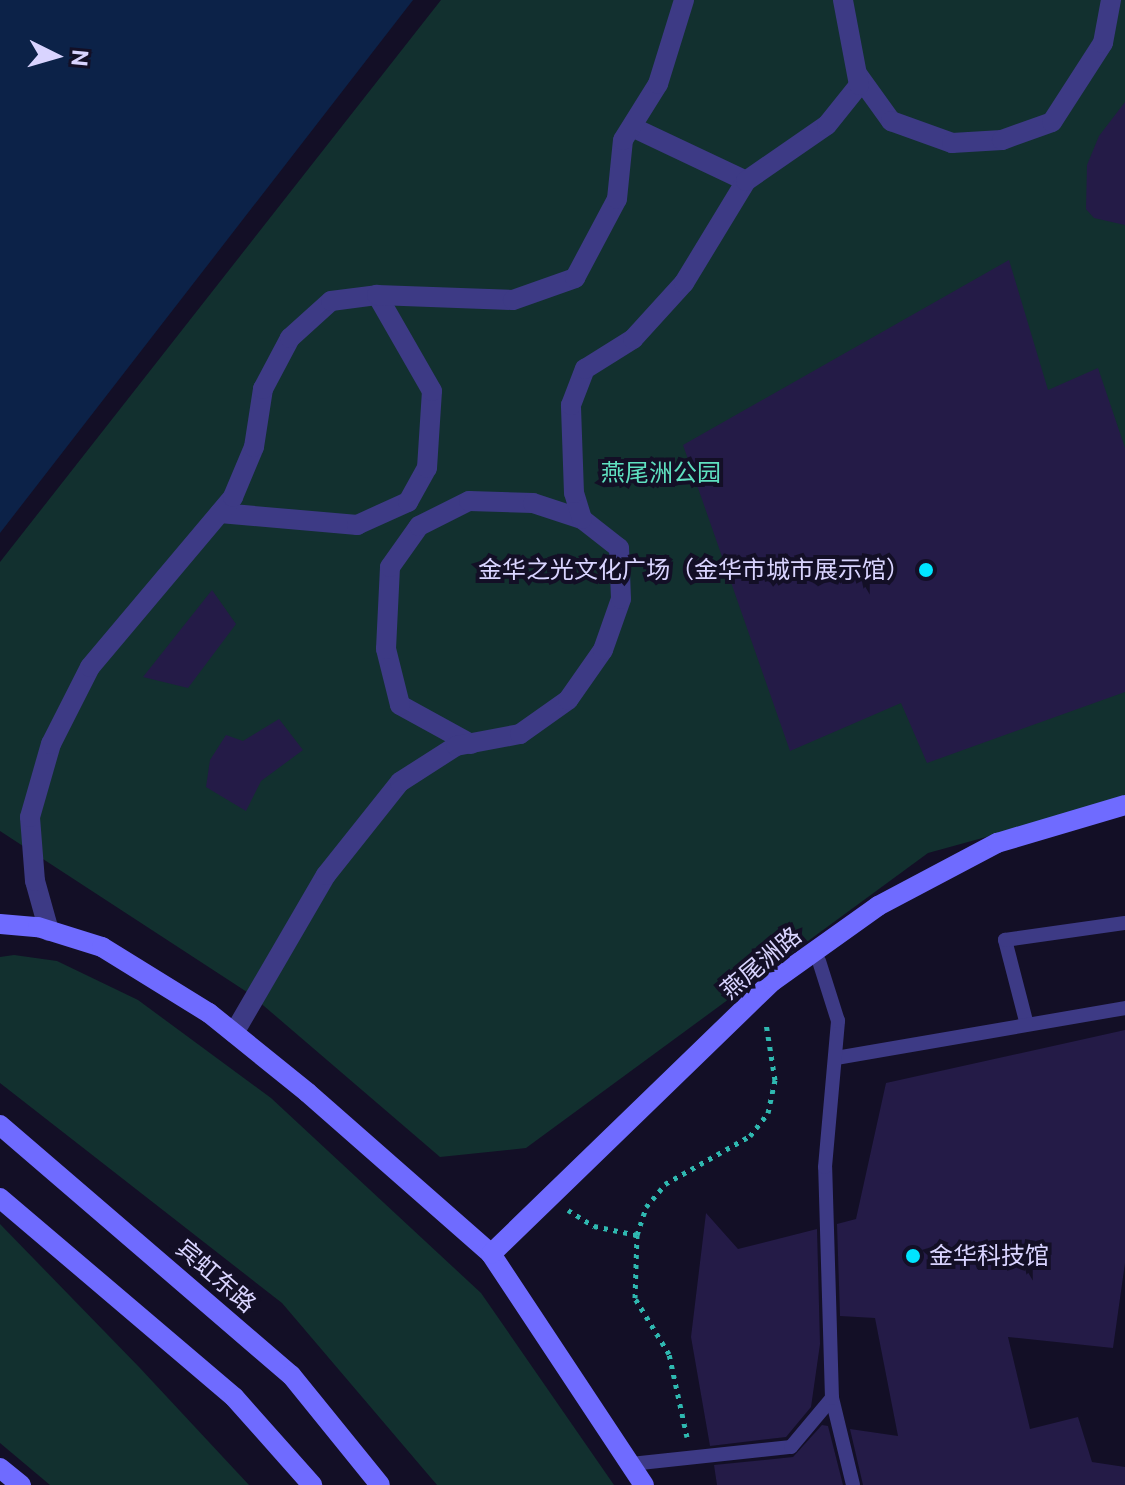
<!DOCTYPE html>
<html>
<head>
<meta charset="utf-8">
<style>
  body { margin:0 }
  #map { position:relative; width:1125px; height:1485px; overflow:hidden; background:#130f26; font-family:"Public Sans","Noto Sans SC",sans-serif }
  div>[style] { position:absolute }
  .green>* { inset:0; background:#12302f }
  .water>* { inset:0; background:#0c2248 }
  .building>* { inset:0; background:#241b47 }
  .path>* { height:5px; margin-top:-2.5px; transform-origin:0; background:repeating-linear-gradient(90deg,#2fb8b0 0 4px,transparent 0 10px) }
  .lane>* { height:14px; margin:-7px; padding:0 7px; transform-origin:7px; border-radius:7px; background:#3d3a85 }
  .street>* { height:20px; margin:-10px; padding:0 10px; transform-origin:10px; border-radius:10px; background:#3d3a85 }
  .secondary>* { height:20px; margin:-10px; padding:0 10px; transform-origin:10px; border-radius:10px; background:#6f6bff }
  .dots>* { width:22px; height:22px; translate:-50% -50%; box-sizing:border-box; border:4px solid #130f26; border-radius:50% }
  span { translate:-50% -50%; white-space:nowrap; text-align:center; line-height:1.15; -webkit-text-stroke:8px #130f26; paint-order:stroke }
  .park-label { font-size:24px; color:#5fe0c0 }
  .poi-label { font-size:24px; color:#d9d4ff }
  .right { translate:-100% -50%; text-align:right }
  .left { translate:0 -50%; text-align:left }
  .street-label { font-size:24px; color:#d9d4ff }
  .north { position:absolute; left:16px; top:16px; width:80px; height:80px; -webkit-text-stroke:6px #130f26; paint-order:stroke; rotate:95deg; font-size:22px; font-weight:700; line-height:32px; text-align:center; color:#d9d4ff }
  .north::after { content:''; display:block; margin:auto; width:28px; height:36px; background:#d9d4ff; clip-path:polygon(50% 0,100% 100%,50% 72%,0 100%) }
</style>
</head>
<body>
<div id="map">
  <div class="green">
    <i style="clip-path:polygon(441px 0,1125px 0,1125px 799px,928px 853px,526px 1148px,440px 1157px,250px 994px,0 831px,0 562px)"></i>
    <i style="clip-path:polygon(14px 955px,57px 961px,138px 1000px,271px 1098px,481px 1293px,614px 1485px,437px 1485px,282px 1303px,0 1083px,0 957px)"></i>
    <i style="clip-path:polygon(0 1224px,139px 1367px,249px 1485px,50px 1485px,0 1443px)"></i>
  </div>
  <div class="water">
    <i style="clip-path:polygon(0 0,413px 0,0 533px)"></i>
  </div>
  <div class="building">
    <i style="clip-path:polygon(1125px 102px,1125px 225px,1094px 218px,1086px 209px,1087px 165px,1099px 136px)"></i>
    <i style="clip-path:polygon(1009px 260px,1048px 390px,1098px 368px,1125px 448px,1125px 692px,927px 763px,901px 703px,790px 751px,683px 445px)"></i>
    <i style="clip-path:polygon(212px 590px,236px 624px,188px 688px,143px 677px)"></i>
    <i style="clip-path:polygon(279px 719px,303px 750px,261px 781px,246px 811px,206px 787px,210px 760px,226px 735px,243px 741px)"></i>
    <i style="clip-path:polygon(1125px 1030px,1125px 1263px,1113px 1348px,1008px 1337px,1030px 1429px,1078px 1417px,1092px 1462px,1125px 1467px,1125px 1485px,863px 1485px,850px 1429px,898px 1436px,875px 1318px,840px 1316px,837px 1224px,856px 1219px,886px 1083px)"></i>
    <i style="clip-path:polygon(706px 1213px,738px 1249px,817px 1229px,820px 1344px,811px 1407px,786px 1437px,710px 1446px,691px 1337px)"></i>
    <i style="clip-path:polygon(822px 1425px,828px 1426px,843px 1485px,717px 1485px,714px 1465px,793px 1457px)"></i>
  </div>
  <div class="path">
    <i style="left:568px;top:1210px;width:31px;rotate:32deg"></i>
    <i style="left:594px;top:1226px;width:44px;rotate:11.8deg"></i>
    <i style="left:687px;top:1437px;width:85px;rotate:-102.2deg"></i>
    <i style="left:669px;top:1354px;width:66px;rotate:-121.3deg"></i>
    <i style="left:635px;top:1298px;width:63px;rotate:-88.2deg"></i>
    <i style="left:637px;top:1235px;width:29px;rotate:-72deg"></i>
    <i style="left:646px;top:1207px;width:30px;rotate:-50deg"></i>
    <i style="left:665px;top:1184px;width:98px;rotate:-29.5deg"></i>
    <i style="left:750px;top:1136px;width:29px;rotate:-52deg"></i>
    <i style="left:768px;top:1113px;width:34px;rotate:-78deg"></i>
    <i style="left:775px;top:1080px;width:58px;rotate:-99deg"></i>
  </div>
  <div class="lane">
    <i style="left:1026px;top:1021px;width:84px;rotate:-104.5deg"></i>
    <i style="left:1005px;top:940px;width:121px;rotate:-8.1deg"></i>
    <i style="left:836px;top:1058px;width:293px;rotate:-9.8deg"></i>
    <i style="left:832px;top:1398px;width:89px;rotate:76.4deg"></i>
    <i style="left:631px;top:1464px;width:161px;rotate:-6.1deg"></i>
    <i style="left:791px;top:1447px;width:64px;rotate:-50.1deg"></i>
    <i style="left:832px;top:1398px;width:231px;rotate:-91.7deg"></i>
    <i style="left:825px;top:1167px;width:147px;rotate:-84.9deg"></i>
    <i style="left:838px;top:1021px;width:63px;rotate:-107.6deg"></i>
  </div>
  <div class="street">
    <i style="left:858px;top:75px;width:57px;rotate:54.3deg"></i>
    <i style="left:891px;top:121px;width:65px;rotate:19.8deg"></i>
    <i style="left:952px;top:143px;width:50px;rotate:-3.4deg"></i>
    <i style="left:1002px;top:140px;width:53px;rotate:-19.8deg"></i>
    <i style="left:1052px;top:122px;width:94px;rotate:-57.2deg"></i>
    <i style="left:1103px;top:43px;width:44px;rotate:-79.5deg"></i>
    <i style="left:632px;top:127px;width:126px;rotate:25.3deg"></i>
    <i style="left:220px;top:513px;width:138px;rotate:5deg"></i>
    <i style="left:357px;top:525px;width:56px;rotate:-24.3deg"></i>
    <i style="left:408px;top:502px;width:39px;rotate:-61deg"></i>
    <i style="left:427px;top:468px;width:77px;rotate:-86.3deg"></i>
    <i style="left:432px;top:391px;width:111px;rotate:-119.8deg"></i>
    <i style="left:471px;top:744px;width:81px;rotate:-151.2deg"></i>
    <i style="left:400px;top:705px;width:58px;rotate:-104deg"></i>
    <i style="left:386px;top:649px;width:82px;rotate:-87.2deg"></i>
    <i style="left:390px;top:567px;width:50px;rotate:-54.7deg"></i>
    <i style="left:419px;top:526px;width:56px;rotate:-26.6deg"></i>
    <i style="left:469px;top:501px;width:64px;rotate:1.8deg"></i>
    <i style="left:533px;top:503px;width:52px;rotate:18.1deg"></i>
    <i style="left:49px;top:931px;width:52px;rotate:-105.6deg"></i>
    <i style="left:35px;top:881px;width:64px;rotate:-94.5deg"></i>
    <i style="left:30px;top:817px;width:76px;rotate:-74deg"></i>
    <i style="left:51px;top:744px;width:86px;rotate:-63.1deg"></i>
    <i style="left:90px;top:667px;width:222px;rotate:-49.9deg"></i>
    <i style="left:233px;top:497px;width:54px;rotate:-67.2deg"></i>
    <i style="left:254px;top:447px;width:59px;rotate:-81.2deg"></i>
    <i style="left:263px;top:389px;width:58px;rotate:-62.1deg"></i>
    <i style="left:290px;top:338px;width:55px;rotate:-42.1deg"></i>
    <i style="left:331px;top:301px;width:46px;rotate:-7.4deg"></i>
    <i style="left:377px;top:295px;width:136px;rotate:2.1deg"></i>
    <i style="left:513px;top:300px;width:66px;rotate:-19.5deg"></i>
    <i style="left:575px;top:278px;width:89px;rotate:-62deg"></i>
    <i style="left:617px;top:199px;width:59px;rotate:-84.2deg"></i>
    <i style="left:623px;top:140px;width:66px;rotate:-58deg"></i>
    <i style="left:658px;top:84px;width:88px;rotate:-72.8deg"></i>
    <i style="left:234px;top:1033px;width:183px;rotate:-59.8deg"></i>
    <i style="left:326px;top:875px;width:119px;rotate:-51.5deg"></i>
    <i style="left:400px;top:782px;width:67px;rotate:-32.7deg"></i>
    <i style="left:456px;top:746px;width:65px;rotate:-10.6deg"></i>
    <i style="left:520px;top:734px;width:59px;rotate:-35.3deg"></i>
    <i style="left:568px;top:700px;width:61px;rotate:-55deg"></i>
    <i style="left:603px;top:650px;width:54px;rotate:-70.6deg"></i>
    <i style="left:621px;top:599px;width:51px;rotate:-92.2deg"></i>
    <i style="left:619px;top:548px;width:47px;rotate:-141.9deg"></i>
    <i style="left:582px;top:519px;width:27px;rotate:-107deg"></i>
    <i style="left:574px;top:493px;width:88px;rotate:-92deg"></i>
    <i style="left:571px;top:405px;width:39px;rotate:-69deg"></i>
    <i style="left:585px;top:369px;width:57px;rotate:-32deg"></i>
    <i style="left:633px;top:339px;width:76px;rotate:-47.7deg"></i>
    <i style="left:684px;top:283px;width:119px;rotate:-58.7deg"></i>
    <i style="left:746px;top:181px;width:98px;rotate:-34.7deg"></i>
    <i style="left:827px;top:125px;width:51px;rotate:-51.3deg"></i>
    <i style="left:859px;top:85px;width:86px;rotate:-100.7deg"></i>
  </div>
  <div class="secondary">
    <i style="left:0;top:924px;width:38px;rotate:5deg"></i>
    <i style="left:38px;top:927px;width:67px;rotate:17.4deg"></i>
    <i style="left:102px;top:947px;width:126px;rotate:31.7deg"></i>
    <i style="left:209px;top:1013px;width:127px;rotate:38.9deg"></i>
    <i style="left:308px;top:1093px;width:244px;rotate:41.3deg"></i>
    <i style="left:491px;top:1254px;width:277px;rotate:56.5deg"></i>
    <i style="left:0;top:1125px;width:384px;rotate:40.7deg"></i>
    <i style="left:291px;top:1375px;width:141px;rotate:51deg"></i>
    <i style="left:0;top:1198px;width:307px;rotate:40.4deg"></i>
    <i style="left:234px;top:1397px;width:118px;rotate:48.4deg"></i>
    <i style="left:491px;top:1254px;width:392px;rotate:-44.1deg"></i>
    <i style="left:773px;top:981px;width:129px;rotate:-35.5deg"></i>
    <i style="left:878px;top:906px;width:135px;rotate:-27.9deg"></i>
    <i style="left:997px;top:843px;width:134px;rotate:-16.5deg"></i>
    <i style="left:0;top:1468px;width:27px;rotate:39deg"></i>
  </div>
  <div class="dots">
    <i style="left:926px;top:570px;background:#00e5ff"></i>
    <i style="left:913px;top:1256px;background:#00e5ff"></i>
  </div>
  <div class="park-label">
    <span style="left:661px;top:473px">燕尾洲公园</span>
  </div>
  <div class="poi-label">
    <span class="right" style="left:910px;top:570px">金华之光文化广场（金华市城市展示馆）</span>
    <span class="left" style="left:929px;top:1256px">金华科技馆</span>
  </div>
  <div class="street-label">
    <span style="left:761px;top:963px;rotate:-40deg">燕尾洲路</span>
    <span style="left:216px;top:1276px;rotate:41deg">宾虹东路</span>
  </div>
  <div class="north">N</div>
</div>
</body>
</html>
